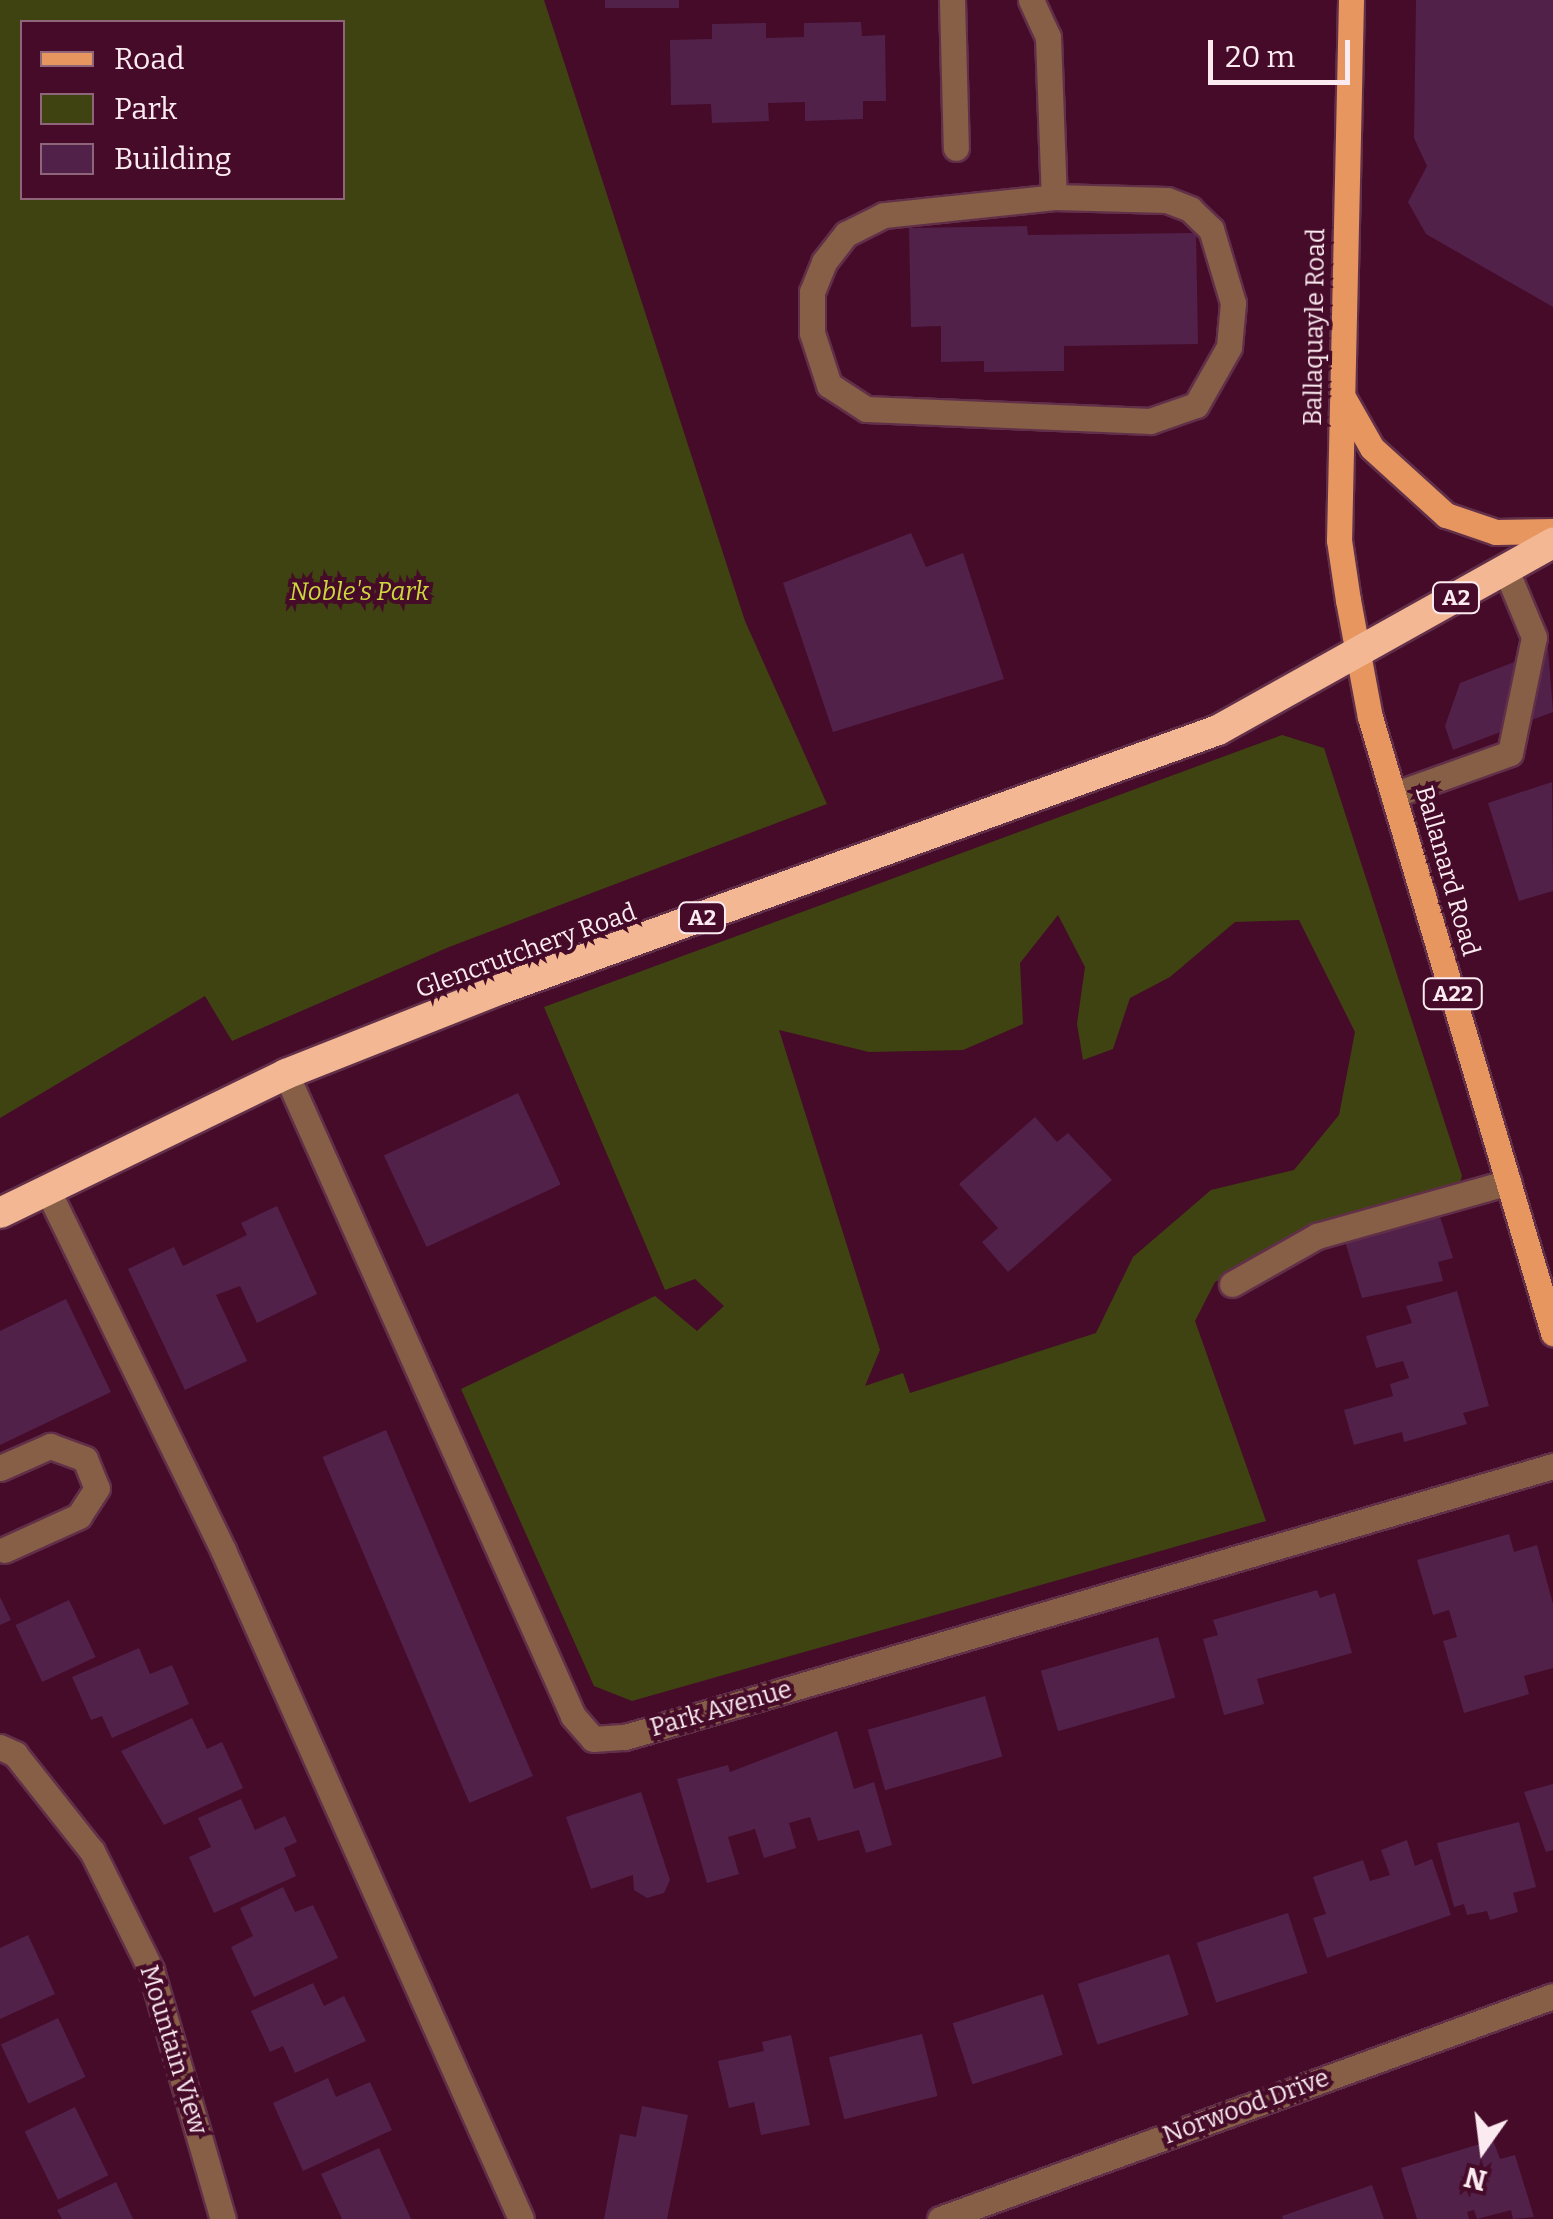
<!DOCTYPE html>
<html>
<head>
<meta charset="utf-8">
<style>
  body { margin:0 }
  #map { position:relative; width:1553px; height:2219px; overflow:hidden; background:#450b29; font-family:Bitter,serif }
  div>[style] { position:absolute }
  .green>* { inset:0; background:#3f4311 }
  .building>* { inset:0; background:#52214a; transform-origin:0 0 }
  .roads { filter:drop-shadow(2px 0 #622f49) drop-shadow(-2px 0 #622f49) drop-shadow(0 2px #622f49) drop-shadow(0 -2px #622f49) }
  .lane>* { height:25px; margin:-12.5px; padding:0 12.5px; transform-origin:12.5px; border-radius:12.5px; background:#865f46 }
  .street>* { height:25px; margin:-12.5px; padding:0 12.5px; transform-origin:12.5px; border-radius:12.5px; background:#865f46 }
  .primary>* { height:25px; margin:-12.5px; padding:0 12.5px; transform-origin:12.5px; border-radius:12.5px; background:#e79660 }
  .highway>* { height:30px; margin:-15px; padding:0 15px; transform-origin:15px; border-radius:15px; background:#f3b893 }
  span { translate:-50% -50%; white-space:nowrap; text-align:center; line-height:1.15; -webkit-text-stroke:8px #450b29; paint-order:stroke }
  .shield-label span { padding:2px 8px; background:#450b29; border:2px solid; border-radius:8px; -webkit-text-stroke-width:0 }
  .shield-label { font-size:22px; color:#fbebf0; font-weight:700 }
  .street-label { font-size:25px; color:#fbebf0 }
  .park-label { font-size:25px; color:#ccd83d; font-style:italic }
  .legend { position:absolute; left:20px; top:20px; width:325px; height:180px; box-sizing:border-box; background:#450b29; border:2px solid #8e6579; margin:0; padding:12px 18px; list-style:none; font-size:30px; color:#fbebf0 }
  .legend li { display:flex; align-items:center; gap:20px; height:50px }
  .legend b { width:50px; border:2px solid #8e6579 }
  .north { position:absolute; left:1433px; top:2099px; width:100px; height:100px; -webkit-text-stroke:8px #450b29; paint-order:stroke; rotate:194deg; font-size:28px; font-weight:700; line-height:40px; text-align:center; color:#fbebf0 }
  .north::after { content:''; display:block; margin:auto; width:35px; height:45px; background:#fbebf0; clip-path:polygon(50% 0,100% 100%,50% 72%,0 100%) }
  .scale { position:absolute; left:1208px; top:40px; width:142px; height:45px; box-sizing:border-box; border:5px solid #fbebf0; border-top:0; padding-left:12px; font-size:30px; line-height:35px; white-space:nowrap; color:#fbebf0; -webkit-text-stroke:8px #450b29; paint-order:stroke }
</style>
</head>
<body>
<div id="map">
  <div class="green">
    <i style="clip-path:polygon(evenodd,0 0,544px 0,745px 621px,827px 804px,449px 947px,232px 1041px,205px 996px,0 1118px,0 0,22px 22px,342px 22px,342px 198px,22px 198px,22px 22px)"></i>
    <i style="clip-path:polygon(evenodd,1282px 735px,1324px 748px,1462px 1176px,1458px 1190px,1262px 1258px,1215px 1282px,1195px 1321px,1266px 1521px,632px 1701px,594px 1686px,461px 1389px,655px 1296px,697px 1331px,724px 1306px,695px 1279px,665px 1290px,544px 1007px,1282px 735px,1058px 915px,1085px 967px,1077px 1024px,1083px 1060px,1113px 1049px,1130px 998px,1170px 977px,1235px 922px,1299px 920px,1355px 1032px,1339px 1115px,1294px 1170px,1211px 1190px,1133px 1257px,1096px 1333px,910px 1393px,903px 1373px,865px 1386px,880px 1350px,779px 1030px,869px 1052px,963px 1050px,1023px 1024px,1020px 963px,1058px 915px)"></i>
  </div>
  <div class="building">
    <i style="left:605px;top:0;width:74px;height:8px"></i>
    <i style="clip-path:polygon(1416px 0,1553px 0,1553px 307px,1426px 234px,1408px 202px,1427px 166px,1414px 138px)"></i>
    <i style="clip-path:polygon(861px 22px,862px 36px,885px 35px,886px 101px,863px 101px,863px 119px,805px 121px,805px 102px,768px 103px,769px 121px,712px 123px,711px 104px,671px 105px,670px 40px,712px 39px,712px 24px,766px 23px,766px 38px,804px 37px,804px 23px)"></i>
    <i style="clip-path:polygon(1027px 226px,1028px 235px,1196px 233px,1198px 344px,1064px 346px,1064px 371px,984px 372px,984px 361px,941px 362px,941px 326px,911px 327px,909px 228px)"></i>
    <i style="clip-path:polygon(911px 533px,926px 567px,963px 553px,1004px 679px,833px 732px,783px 583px)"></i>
    <i style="clip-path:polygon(1548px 649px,1553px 712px,1453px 750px,1445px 726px,1460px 683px)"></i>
    <i style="clip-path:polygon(1552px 782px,1553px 891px,1519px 901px,1488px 803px)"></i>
    <i style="left:518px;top:1093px;width:101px;height:148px;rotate:65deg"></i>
    <i style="clip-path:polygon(1035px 1117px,1057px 1142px,1068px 1133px,1112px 1180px,1008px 1272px,982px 1242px,998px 1228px,959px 1184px)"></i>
    <i style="clip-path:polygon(277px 1206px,317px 1294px,257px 1323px,240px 1286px,216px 1295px,247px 1361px,185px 1390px,128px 1269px,174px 1247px,183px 1266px,247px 1235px,241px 1223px)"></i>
    <i style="clip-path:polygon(1438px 1210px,1453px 1258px,1438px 1262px,1443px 1281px,1362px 1298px,1344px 1238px)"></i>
    <i style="clip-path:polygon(1457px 1291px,1489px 1406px,1463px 1413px,1467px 1424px,1404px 1442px,1402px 1432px,1354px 1445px,1344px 1410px,1393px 1396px,1390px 1384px,1409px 1378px,1403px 1361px,1376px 1368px,1366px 1336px,1412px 1323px,1406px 1306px)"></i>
    <i style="clip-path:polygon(66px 1299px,111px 1392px,0 1445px,0 1331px)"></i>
    <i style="left:386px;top:1430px;width:376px;height:69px;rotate:67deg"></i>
    <i style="clip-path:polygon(1509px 1534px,1514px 1552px,1537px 1545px,1553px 1604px,1553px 1668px,1524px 1676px,1529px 1694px,1464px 1713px,1443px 1641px,1457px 1637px,1449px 1610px,1433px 1615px,1417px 1560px)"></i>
    <i style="clip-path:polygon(1317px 1590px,1320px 1598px,1335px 1593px,1352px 1653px,1257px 1679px,1264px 1704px,1224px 1715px,1203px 1639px,1218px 1635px,1213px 1620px)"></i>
    <i style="clip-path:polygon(0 1597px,11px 1620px,0 1625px)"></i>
    <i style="left:69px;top:1600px;width:63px;height:59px;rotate:65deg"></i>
    <i style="left:1158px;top:1637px;width:63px;height:122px;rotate:74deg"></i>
    <i style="clip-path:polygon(139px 1648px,150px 1674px,172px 1665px,189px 1704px,112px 1738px,102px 1716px,91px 1720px,72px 1677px)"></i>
    <i style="left:985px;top:1696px;width:63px;height:122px;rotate:74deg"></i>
    <i style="clip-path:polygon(192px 1718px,207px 1749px,222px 1742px,243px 1788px,164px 1825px,121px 1751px)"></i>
    <i style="clip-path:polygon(837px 1731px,854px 1789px,874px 1782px,892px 1845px,866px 1853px,859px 1830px,818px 1841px,810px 1817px,789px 1823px,796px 1848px,764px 1858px,755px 1829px,728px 1837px,739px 1874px,707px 1883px,677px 1779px,728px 1765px,730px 1772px)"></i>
    <i style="clip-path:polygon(1553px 1784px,1553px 1850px,1546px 1852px,1524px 1792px)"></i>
    <i style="clip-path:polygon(641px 1792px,670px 1880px,664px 1893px,647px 1898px,634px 1890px,633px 1875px,591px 1889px,566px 1817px)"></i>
    <i style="clip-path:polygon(241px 1799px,255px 1830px,285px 1816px,297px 1842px,284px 1848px,296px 1876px,214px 1913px,189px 1857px,211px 1847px,198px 1818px)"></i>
    <i style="clip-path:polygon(1519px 1822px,1536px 1887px,1513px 1893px,1518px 1912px,1490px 1920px,1487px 1911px,1467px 1915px,1464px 1904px,1454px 1907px,1437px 1843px)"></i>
    <i style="clip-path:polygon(1407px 1840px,1415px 1866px,1432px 1859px,1451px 1915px,1327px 1958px,1313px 1918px,1326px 1914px,1313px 1877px,1363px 1860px,1370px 1881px,1390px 1875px,1381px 1850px)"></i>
    <i style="clip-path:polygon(283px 1887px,295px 1912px,313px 1905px,338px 1958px,254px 1997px,231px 1947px,253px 1936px,240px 1908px)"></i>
    <i style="left:1288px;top:1913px;width:63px;height:96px;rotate:72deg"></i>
    <i style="clip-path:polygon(28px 1935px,55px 1994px,0 2019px,0 1948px)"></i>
    <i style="left:1169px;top:1954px;width:64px;height:96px;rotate:72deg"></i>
    <i style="clip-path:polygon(313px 1983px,324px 2006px,344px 1996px,366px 2041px,295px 2073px,283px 2046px,270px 2052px,251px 2011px)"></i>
    <i style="left:1043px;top:1994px;width:64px;height:95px;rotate:72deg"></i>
    <i style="left:58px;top:2018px;width:65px;height:63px;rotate:65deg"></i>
    <i style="left:922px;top:2034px;width:64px;height:96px;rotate:76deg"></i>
    <i style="clip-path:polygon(791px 2035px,810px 2125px,761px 2135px,754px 2102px,729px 2108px,718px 2061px,764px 2051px,762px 2042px)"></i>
    <i style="clip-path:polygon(328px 2078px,336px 2097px,370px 2082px,392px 2130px,303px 2171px,273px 2103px)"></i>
    <i style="clip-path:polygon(642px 2106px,688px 2115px,667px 2219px,604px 2219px,620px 2134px,636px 2137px)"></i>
    <i style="left:75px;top:2107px;width:76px;height:56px;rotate:64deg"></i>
    <i style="clip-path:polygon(1493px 2140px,1500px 2159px,1515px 2155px,1534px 2217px,1513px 2219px,1511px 2210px,1477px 2219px,1474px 2210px,1467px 2212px,1469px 2219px,1417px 2219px,1401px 2168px)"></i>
    <i style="clip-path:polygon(379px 2148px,411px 2219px,342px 2219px,321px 2174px)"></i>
    <i style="clip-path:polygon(116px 2182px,133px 2219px,62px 2219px,57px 2210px)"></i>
    <i style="clip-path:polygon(1372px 2185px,1384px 2219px,1283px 2219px,1282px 2216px)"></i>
  </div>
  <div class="roads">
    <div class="lane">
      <i style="left:952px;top:0;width:148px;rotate:88.5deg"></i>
      <i style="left:1031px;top:0;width:41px;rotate:65.3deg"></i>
      <i style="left:1048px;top:37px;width:160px;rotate:87.9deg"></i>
      <i style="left:1054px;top:197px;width:113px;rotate:1.5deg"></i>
      <i style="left:1167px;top:200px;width:25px;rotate:21deg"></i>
      <i style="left:1190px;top:209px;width:29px;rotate:44deg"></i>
      <i style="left:1211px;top:229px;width:77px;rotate:73.4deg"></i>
      <i style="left:1233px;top:303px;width:44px;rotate:95.2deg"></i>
      <i style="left:1229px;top:347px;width:67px;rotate:119.6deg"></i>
      <i style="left:1196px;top:405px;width:49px;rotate:160.8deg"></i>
      <i style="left:1150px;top:421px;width:284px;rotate:-177.6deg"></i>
      <i style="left:866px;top:409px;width:44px;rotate:-147deg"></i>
      <i style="left:829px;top:385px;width:55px;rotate:-108.1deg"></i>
      <i style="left:812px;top:333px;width:41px;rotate:-90deg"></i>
      <i style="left:812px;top:292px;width:32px;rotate:-68deg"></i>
      <i style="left:824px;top:262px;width:36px;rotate:-52deg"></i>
      <i style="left:846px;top:234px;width:42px;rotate:-26.6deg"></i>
      <i style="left:884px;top:215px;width:171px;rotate:-6deg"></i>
      <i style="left:1393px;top:795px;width:124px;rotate:-19.7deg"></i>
      <i style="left:1510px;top:753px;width:118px;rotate:-78.3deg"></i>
      <i style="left:1534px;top:637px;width:73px;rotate:-112.7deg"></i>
      <i style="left:47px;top:1189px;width:402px;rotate:64deg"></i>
      <i style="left:223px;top:1550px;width:732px;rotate:65.99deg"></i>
      <i style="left:1232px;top:1284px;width:98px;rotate:-29.5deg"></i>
      <i style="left:1317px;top:1236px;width:199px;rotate:-15.7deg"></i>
      <i style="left:0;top:1468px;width:55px;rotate:-23.7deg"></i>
      <i style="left:50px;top:1446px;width:37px;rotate:20deg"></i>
      <i style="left:85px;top:1459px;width:31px;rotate:68deg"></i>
      <i style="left:97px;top:1488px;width:33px;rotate:123deg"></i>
      <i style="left:79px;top:1516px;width:82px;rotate:155.6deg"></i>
    </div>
    <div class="street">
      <i style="left:286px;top:1074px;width:703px;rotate:65.91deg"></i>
      <i style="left:573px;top:1716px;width:30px;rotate:49deg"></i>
      <i style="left:593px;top:1739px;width:32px;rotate:-4deg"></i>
      <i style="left:625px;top:1737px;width:967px;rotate:-16.28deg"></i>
      <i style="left:0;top:1747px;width:17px;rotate:25deg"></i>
      <i style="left:15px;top:1754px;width:124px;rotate:51.6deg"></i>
      <i style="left:92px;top:1851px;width:133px;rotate:63.6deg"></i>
      <i style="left:151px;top:1970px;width:259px;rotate:73.9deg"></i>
      <i style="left:940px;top:2219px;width:652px;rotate:-19.99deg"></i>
    </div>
    <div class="primary">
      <i style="left:1351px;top:0;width:540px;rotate:91.27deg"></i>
      <i style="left:1339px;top:540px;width:61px;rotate:81.5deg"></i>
      <i style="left:1348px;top:600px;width:119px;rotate:79.4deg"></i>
      <i style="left:1370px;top:717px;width:643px;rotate:73.45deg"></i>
      <i style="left:1344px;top:399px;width:56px;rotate:60.3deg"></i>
      <i style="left:1372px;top:448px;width:100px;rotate:42.2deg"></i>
      <i style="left:1446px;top:515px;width:53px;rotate:18.8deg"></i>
      <i style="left:1496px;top:532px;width:57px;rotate:-1deg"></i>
    </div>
    <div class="highway">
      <i style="left:0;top:1213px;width:318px;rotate:-25.9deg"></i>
      <i style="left:286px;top:1074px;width:231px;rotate:-21.6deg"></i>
      <i style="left:501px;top:989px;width:762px;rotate:-19.86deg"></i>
      <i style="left:1218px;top:730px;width:384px;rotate:-29.2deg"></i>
    </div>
  </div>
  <div class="shield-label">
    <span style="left:1456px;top:598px">A2</span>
    <span style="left:702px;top:918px">A2</span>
    <span style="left:1453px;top:994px">A22</span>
  </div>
  <div class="street-label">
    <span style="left:1315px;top:327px;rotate:-89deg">Ballaquayle Road</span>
    <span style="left:1447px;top:871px;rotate:74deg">Ballanard Road</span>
    <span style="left:526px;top:951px;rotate:-20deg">Glencrutchery Road</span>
    <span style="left:721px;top:1709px;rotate:-16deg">Park Avenue</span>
    <span style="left:173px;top:2050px;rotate:73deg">Mountain View</span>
    <span style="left:1246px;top:2107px;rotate:-20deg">Norwood Drive</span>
  </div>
  <div class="park-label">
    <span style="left:359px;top:592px">Noble's Park</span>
  </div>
  <ul class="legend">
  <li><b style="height:12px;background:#e79660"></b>Road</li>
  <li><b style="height:28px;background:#3f4311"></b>Park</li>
  <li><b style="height:28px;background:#52214a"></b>Building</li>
  </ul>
  <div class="north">N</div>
  <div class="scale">20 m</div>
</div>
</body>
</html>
